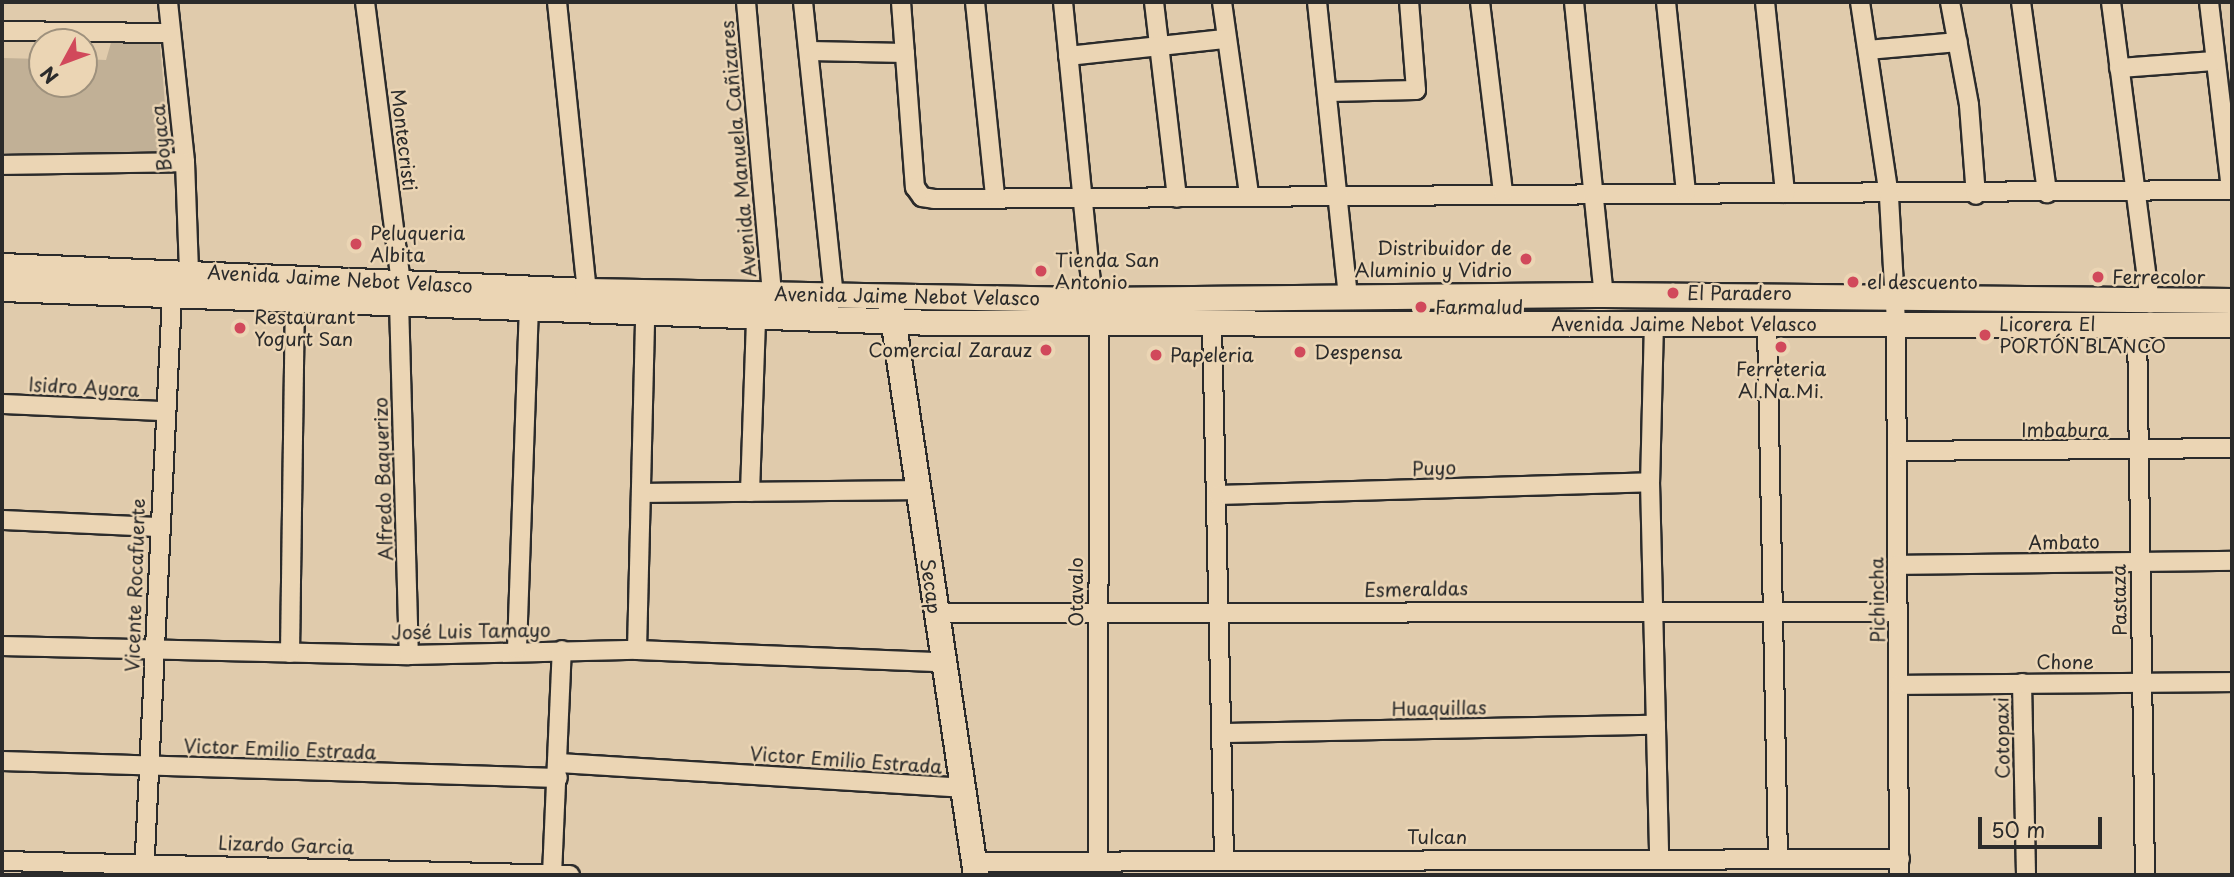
<!DOCTYPE html>
<html>
<head>
<meta charset="utf-8">
<style>
  body { margin:0 }
  #map { position:relative; width:2234px; height:877px; overflow:hidden; background:#e0cbac; font-family:"Playpen Sans",sans-serif }
  div>[style] { position:absolute }
  .green>* { inset:0; background:#c1b096 }
  .roads { filter:drop-shadow(2px 0 #2b2b2b) drop-shadow(-2px 0 #2b2b2b) drop-shadow(0 2px #2b2b2b) drop-shadow(0 -2px #2b2b2b) }
  .street>* { height:18px; margin:-9px; padding:0 9px; transform-origin:9px; border-radius:9px; background:#ebd5b4 }
  .secondary>* { height:24px; margin:-12px; padding:0 12px; transform-origin:12px; border-radius:12px; background:#ebd5b4 }
  .dots>* { width:19px; height:19px; translate:-50% -50%; box-sizing:border-box; border:4px solid #ebd5b4; border-radius:50% }
  span { translate:-50% -50%; white-space:nowrap; text-align:center; line-height:1.15; -webkit-text-stroke:5px #ebd5b4; paint-order:stroke }
  .street-label { font-size:19px; color:#2b2b2b }
  .poi-label { font-size:19px; color:#2b2b2b }
  .left { translate:0 -50%; text-align:left }
  .right { translate:-100% -50%; text-align:right }
  .frame { position:absolute; inset:0; border:4px solid #2b2b2b; pointer-events:none }
  .north { position:absolute; left:28px; top:28px; width:70px; height:70px; box-sizing:border-box; background:#ebd5b4; border:2px solid #9e917d; border-radius:50%; rotate:229deg; font-size:19px; font-weight:700; line-height:28px; text-align:center; color:#2b2b2b }
  .north::after { content:''; display:block; margin:auto; width:24px; height:32px; background:#d1495b; clip-path:polygon(50% 0,100% 100%,50% 72%,0 100%) }
  .scale { position:absolute; left:1978px; top:817px; width:124px; height:32px; box-sizing:border-box; border:4px solid #2b2b2b; border-top:0; padding-left:9px; font-size:21px; line-height:24px; white-space:nowrap; color:#2b2b2b; -webkit-text-stroke:5px #ebd5b4; paint-order:stroke }
</style>
</head>
<body>
<div id="map">
  <div class="green">
    <i style="clip-path:polygon(112px 39px,160px 43px,169px 154px,2px 155px,2px 58px,42px 59px,42px 84px,84px 84px,84px 59px,106px 60px)"></i>
  </div>
  <div class="roads">
    <div class="street">
      <i style="left:168px;top:2px;width:161px;rotate:83.9deg"></i>
      <i style="left:185px;top:162px;width:108px;rotate:87.9deg"></i>
      <i style="left:365px;top:2px;width:283px;rotate:82.7deg"></i>
      <i style="left:557px;top:2px;width:291px;rotate:84.1deg"></i>
      <i style="left:746px;top:2px;width:292px;rotate:84.9deg"></i>
      <i style="left:803px;top:2px;width:295px;rotate:84deg"></i>
      <i style="left:901px;top:2px;width:186px;rotate:85.7deg"></i>
      <i style="left:915px;top:187px;width:12px;rotate:55deg"></i>
      <i style="left:922px;top:197px;width:12px;rotate:9deg"></i>
      <i style="left:934px;top:199px;width:1298px;rotate:-0.4deg"></i>
      <i style="left:975px;top:2px;width:196px;rotate:84.1deg"></i>
      <i style="left:1063px;top:2px;width:300px;rotate:84.3deg"></i>
      <i style="left:1154px;top:2px;width:197px;rotate:83.3deg"></i>
      <i style="left:1222px;top:2px;width:195px;rotate:82deg"></i>
      <i style="left:1317px;top:2px;width:298px;rotate:84deg"></i>
      <i style="left:1480px;top:2px;width:192px;rotate:83.1deg"></i>
      <i style="left:1574px;top:2px;width:295px;rotate:84.2deg"></i>
      <i style="left:1666px;top:2px;width:191px;rotate:84deg"></i>
      <i style="left:1765px;top:2px;width:192px;rotate:84deg"></i>
      <i style="left:1860px;top:2px;width:197px;rotate:81.5deg"></i>
      <i style="left:1889px;top:197px;width:126px;rotate:86.8deg"></i>
      <i style="left:1896px;top:323px;width:552px;rotate:89.69deg"></i>
      <i style="left:1950px;top:2px;width:105px;rotate:79.5deg"></i>
      <i style="left:1969px;top:105px;width:90px;rotate:85.6deg"></i>
      <i style="left:2021px;top:2px;width:193px;rotate:82.2deg"></i>
      <i style="left:2111px;top:2px;width:304px;rotate:82.6deg"></i>
      <i style="left:2209px;top:2px;width:189px;rotate:83.3deg"></i>
      <i style="left:2px;top:31px;width:169px;rotate:0.7deg"></i>
      <i style="left:1868px;top:50px;width:90px;rotate:-5.1deg"></i>
      <i style="left:810px;top:51px;width:95px;rotate:1.2deg"></i>
      <i style="left:1068px;top:56px;width:157px;rotate:-6.2deg"></i>
      <i style="left:2119px;top:68px;width:96px;rotate:-4.2deg"></i>
      <i style="left:1329px;top:92px;width:87px;rotate:-1.3deg"></i>
      <i style="left:1416px;top:90px;width:88px;rotate:-94.5deg"></i>
      <i style="left:2px;top:165px;width:183px;rotate:-0.9deg"></i>
      <i style="left:399px;top:302px;width:353px;rotate:88.4deg"></i>
      <i style="left:1654px;top:322px;width:160px;rotate:91.4deg"></i>
      <i style="left:1650px;top:482px;width:376px;rotate:88.6deg"></i>
      <i style="left:1212px;top:325px;width:531px;rotate:88.71deg"></i>
      <i style="left:1767px;top:325px;width:534px;rotate:88.82deg"></i>
      <i style="left:2137px;top:325px;width:550px;rotate:89.17deg"></i>
      <i style="left:2px;top:404px;width:161px;rotate:2.5deg"></i>
      <i style="left:1897px;top:451px;width:335px;rotate:-0.5deg"></i>
      <i style="left:750px;top:492px;width:174px;rotate:-88deg"></i>
      <i style="left:646px;top:493px;width:271px;rotate:-0.6deg"></i>
      <i style="left:1218px;top:495px;width:432px;rotate:-1.7deg"></i>
      <i style="left:2px;top:520px;width:157px;rotate:2.6deg"></i>
      <i style="left:1897px;top:565px;width:335px;rotate:-0.7deg"></i>
      <i style="left:935px;top:613px;width:963px;rotate:-0.06deg"></i>
      <i style="left:2px;top:646px;width:407px;rotate:1.3deg"></i>
      <i style="left:409px;top:655px;width:228px;rotate:-1.3deg"></i>
      <i style="left:637px;top:650px;width:304px;rotate:2.3deg"></i>
      <i style="left:517px;top:649px;width:340px;rotate:-88deg"></i>
      <i style="left:637px;top:650px;width:336px;rotate:-88.6deg"></i>
      <i style="left:290px;top:653px;width:353px;rotate:-89.2deg"></i>
      <i style="left:2022px;top:683px;width:192px;rotate:88.8deg"></i>
      <i style="left:1899px;top:685px;width:333px;rotate:-0.5deg"></i>
      <i style="left:1222px;top:733px;width:434px;rotate:-1.1deg"></i>
      <i style="left:2px;top:761px;width:556px;rotate:1.75deg"></i>
      <i style="left:559px;top:763px;width:404px;rotate:3.5deg"></i>
      <i style="left:1098px;top:858px;width:532px;rotate:-89.89deg"></i>
      <i style="left:2px;top:861px;width:568px;rotate:1.41deg"></i>
      <i style="left:974px;top:862px;width:926px;rotate:-0.19deg"></i>
      <i style="left:144px;top:875px;width:580px;rotate:-87.23deg"></i>
      <i style="left:552px;top:875px;width:225px;rotate:-87.5deg"></i>
    </div>
    <div class="secondary">
      <i style="left:2px;top:266px;width:586px;rotate:2.45deg"></i>
      <i style="left:587px;top:291px;width:506px;rotate:1.02deg"></i>
      <i style="left:1093px;top:300px;width:511px;rotate:-0.56deg"></i>
      <i style="left:1604px;top:295px;width:628px;rotate:0.55deg"></i>
      <i style="left:2px;top:289px;width:932px;rotate:2.09deg"></i>
      <i style="left:933px;top:323px;width:1299px;rotate:0.09deg"></i>
      <i style="left:891px;top:305px;width:576px;rotate:81.52deg"></i>
    </div>
  </div>
  <div class="dots">
    <i style="left:356px;top:244px;background:#d1495b"></i>
    <i style="left:1526px;top:259px;background:#d1495b"></i>
    <i style="left:1041px;top:271px;background:#d1495b"></i>
    <i style="left:2098px;top:277px;background:#d1495b"></i>
    <i style="left:1853px;top:282px;background:#d1495b"></i>
    <i style="left:1673px;top:293px;background:#d1495b"></i>
    <i style="left:1421px;top:307px;background:#d1495b"></i>
    <i style="left:240px;top:328px;background:#d1495b"></i>
    <i style="left:1985px;top:335px;background:#d1495b"></i>
    <i style="left:1781px;top:347px;background:#d1495b"></i>
    <i style="left:1046px;top:350px;background:#d1495b"></i>
    <i style="left:1300px;top:352px;background:#d1495b"></i>
    <i style="left:1156px;top:355px;background:#d1495b"></i>
  </div>
  <div class="street-label">
    <span style="left:161px;top:138px;rotate:-96deg">Boyaca</span>
    <span style="left:404px;top:140px;rotate:83deg">Montecristi</span>
    <span style="left:738px;top:149px;rotate:-95deg">Avenida Manuela Cañizares</span>
    <span style="left:340px;top:279px;rotate:3deg">Avenida Jaime Nebot Velasco</span>
    <span style="left:907px;top:296px;rotate:1deg">Avenida Jaime Nebot Velasco</span>
    <span style="left:1684px;top:324px">Avenida Jaime Nebot Velasco</span>
    <span style="left:84px;top:387px;rotate:3deg">Isidro Ayora</span>
    <span style="left:2065px;top:430px">Imbabura</span>
    <span style="left:1434px;top:468px;rotate:-2deg">Puyo</span>
    <span style="left:383px;top:479px;rotate:-92deg">Alfredo Baquerizo</span>
    <span style="left:2064px;top:542px;rotate:-1deg">Ambato</span>
    <span style="left:135px;top:585px;rotate:-88deg">Vicente Rocafuerte</span>
    <span style="left:931px;top:586px;rotate:82deg">Secap</span>
    <span style="left:1416px;top:589px;rotate:-1deg">Esmeraldas</span>
    <span style="left:1076px;top:592px;rotate:-90deg">Otavalo</span>
    <span style="left:1877px;top:600px;rotate:-91deg">Pichincha</span>
    <span style="left:2119px;top:600px;rotate:-91deg">Pastaza</span>
    <span style="left:471px;top:631px;rotate:-1deg">José Luis Tamayo</span>
    <span style="left:2065px;top:662px">Chone</span>
    <span style="left:1439px;top:708px;rotate:-1deg">Huaquillas</span>
    <span style="left:2002px;top:738px;rotate:-91deg">Cotopaxi</span>
    <span style="left:280px;top:749px;rotate:2deg">Victor Emilio Estrada</span>
    <span style="left:846px;top:760px;rotate:4deg">Victor Emilio Estrada</span>
    <span style="left:1437px;top:837px">Tulcan</span>
    <span style="left:286px;top:845px;rotate:2deg">Lizardo Garcia</span>
  </div>
  <div class="poi-label">
    <span class="left" style="left:370px;top:244px">Peluqueria<br>Albita</span>
    <span class="right" style="left:1512px;top:259px">Distribuidor de<br>Aluminio y Vidrio</span>
    <span class="left" style="left:1055px;top:271px">Tienda San<br>Antonio</span>
    <span class="left" style="left:2112px;top:277px">Ferrecolor</span>
    <span class="left" style="left:1867px;top:282px">el descuento</span>
    <span class="left" style="left:1687px;top:293px">El Paradero</span>
    <span class="left" style="left:1435px;top:307px">Farmalud</span>
    <span class="left" style="left:254px;top:328px">Restaurant<br>Yogurt San</span>
    <span class="left" style="left:1999px;top:335px">Licorera El<br>PORTÓN BLANCO</span>
    <span class="right" style="left:1032px;top:350px">Comercial Zarauz</span>
    <span class="left" style="left:1314px;top:352px">Despensa</span>
    <span class="left" style="left:1170px;top:355px">Papeleria</span>
    <span style="left:1781px;top:380px">Ferreteria<br>Al.Na.Mi.</span>
  </div>
  <div class="frame"></div>
  <div class="north">N</div>
  <div class="scale">50 m</div>
</div>
</body>
</html>
